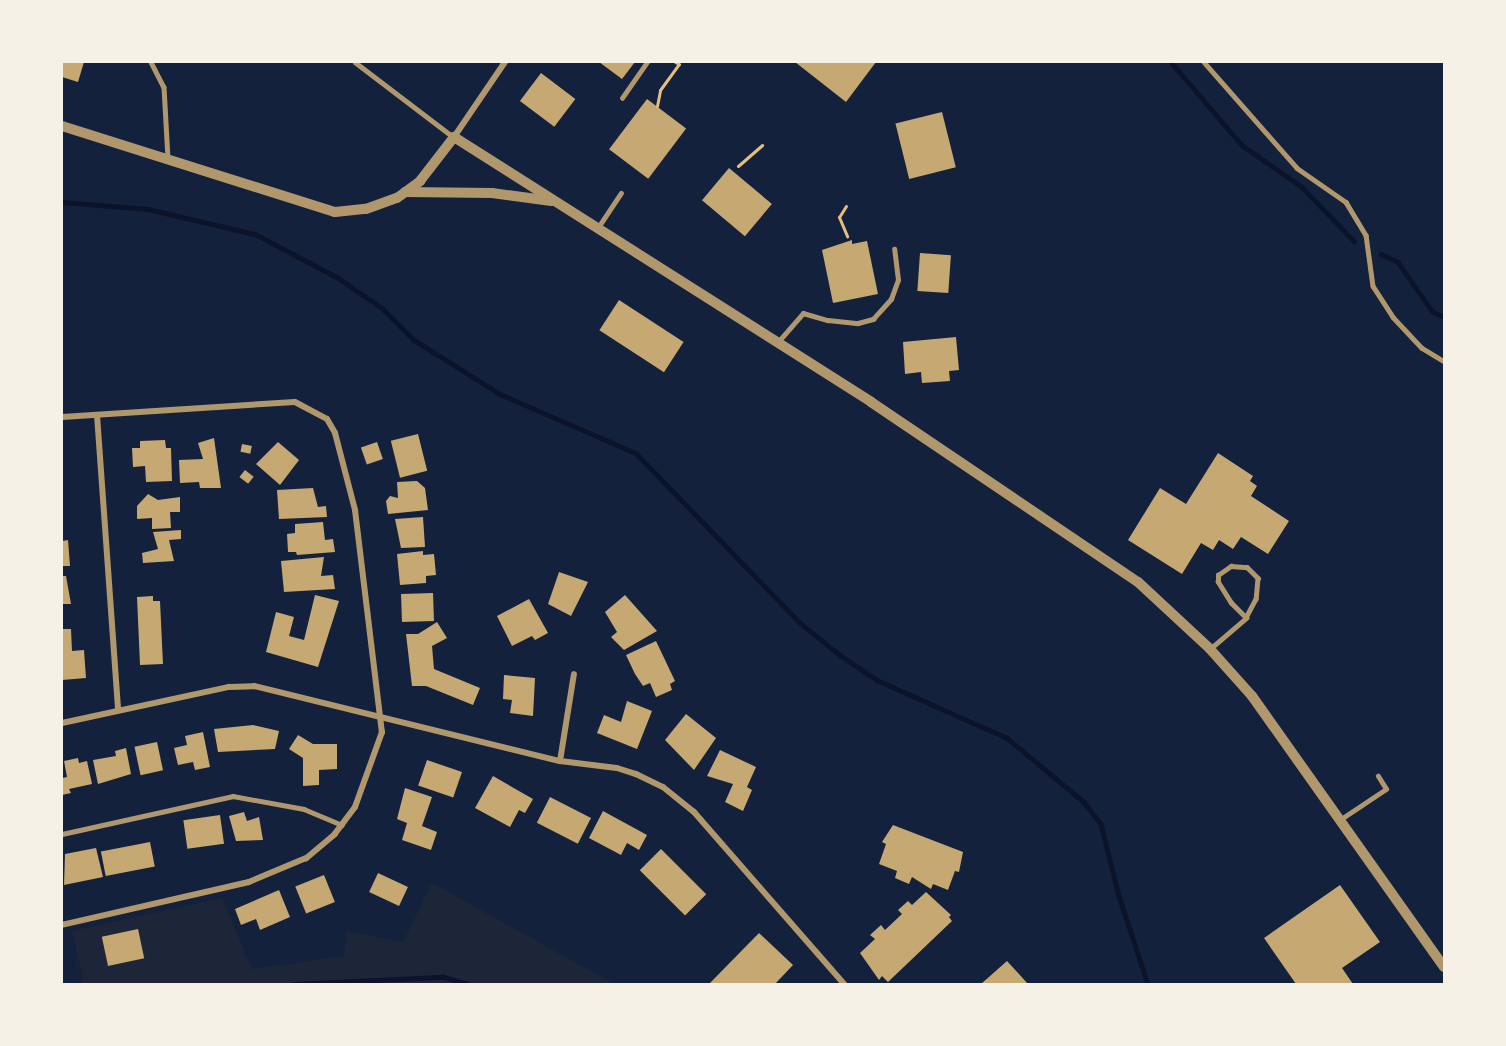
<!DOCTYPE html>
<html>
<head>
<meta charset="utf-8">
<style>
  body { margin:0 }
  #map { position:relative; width:1506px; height:1046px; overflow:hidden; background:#14213d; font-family:Manrope,sans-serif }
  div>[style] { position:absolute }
  .green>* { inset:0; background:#1d2539 }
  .stream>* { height:4.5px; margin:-2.25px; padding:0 2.25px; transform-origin:2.25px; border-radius:2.25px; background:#0b132b }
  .building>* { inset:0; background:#c6a872; transform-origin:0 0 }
  .path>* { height:3px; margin:-1.5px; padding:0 1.5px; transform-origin:1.5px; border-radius:1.5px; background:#e5c07b }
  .service>* { height:4.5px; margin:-2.25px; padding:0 2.25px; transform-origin:2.25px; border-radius:2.25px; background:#b1986c }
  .minor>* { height:6px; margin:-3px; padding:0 3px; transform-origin:3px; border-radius:3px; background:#b1986c }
  .tertiary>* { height:10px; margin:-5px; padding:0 5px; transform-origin:5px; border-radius:5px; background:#b1986c }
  span { translate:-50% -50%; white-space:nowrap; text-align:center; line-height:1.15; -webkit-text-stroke:4.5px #f6f1e7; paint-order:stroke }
  .frame { position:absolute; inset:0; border:63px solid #f6f1e7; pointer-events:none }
</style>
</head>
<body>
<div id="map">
  <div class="green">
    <i style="clip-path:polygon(432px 883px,614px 984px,84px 984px,72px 931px,222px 898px,252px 969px,344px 956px,347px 931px,403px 942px)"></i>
  </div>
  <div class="stream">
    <i style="left:1171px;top:62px;width:109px;rotate:49.5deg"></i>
    <i style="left:1242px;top:145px;width:73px;rotate:35deg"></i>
    <i style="left:1302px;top:187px;width:75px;rotate:46.1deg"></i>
    <i style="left:62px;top:202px;width:86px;rotate:4.7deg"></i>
    <i style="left:148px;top:209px;width:110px;rotate:13.2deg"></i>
    <i style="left:255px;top:234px;width:93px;rotate:27.7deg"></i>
    <i style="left:337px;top:277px;width:55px;rotate:34.6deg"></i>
    <i style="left:382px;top:308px;width:45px;rotate:45deg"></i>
    <i style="left:414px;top:340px;width:102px;rotate:32.1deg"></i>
    <i style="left:500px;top:394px;width:148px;rotate:23.5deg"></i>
    <i style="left:636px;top:453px;width:235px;rotate:46deg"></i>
    <i style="left:799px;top:622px;width:53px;rotate:38.8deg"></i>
    <i style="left:840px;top:655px;width:45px;rotate:34deg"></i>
    <i style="left:877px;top:680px;width:142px;rotate:24deg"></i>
    <i style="left:1007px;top:738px;width:99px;rotate:39.7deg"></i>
    <i style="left:1083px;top:801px;width:29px;rotate:52deg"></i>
    <i style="left:1101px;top:824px;width:74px;rotate:76deg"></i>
    <i style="left:1119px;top:896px;width:93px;rotate:71.8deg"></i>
    <i style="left:1381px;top:254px;width:19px;rotate:25deg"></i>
    <i style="left:1398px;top:262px;width:60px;rotate:55.2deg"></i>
    <i style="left:1432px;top:311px;width:13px;rotate:27deg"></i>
    <i style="left:293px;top:984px;width:151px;rotate:-2.7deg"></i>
    <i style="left:444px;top:977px;width:26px;rotate:16deg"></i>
  </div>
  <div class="building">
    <i style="clip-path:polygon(62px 62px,84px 62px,78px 82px,62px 77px)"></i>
    <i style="clip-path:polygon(599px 62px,635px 62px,622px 79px)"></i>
    <i style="clip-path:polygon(795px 62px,876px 62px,846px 102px)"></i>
    <i style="left:541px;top:73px;width:43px;height:35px;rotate:37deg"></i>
    <i style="left:647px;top:99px;width:49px;height:63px;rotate:37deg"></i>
    <i style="left:942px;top:112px;width:57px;height:48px;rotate:76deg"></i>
    <i style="left:729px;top:168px;width:56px;height:42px;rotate:40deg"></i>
    <i style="clip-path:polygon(852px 240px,852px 244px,867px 241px,878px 294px,833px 303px,822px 250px)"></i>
    <i style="left:920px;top:253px;width:31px;height:38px;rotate:4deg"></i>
    <i style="left:619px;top:300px;width:77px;height:36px;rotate:33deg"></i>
    <i style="clip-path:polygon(956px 337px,959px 370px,949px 371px,950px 381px,922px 383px,921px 372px,905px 374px,903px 342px)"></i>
    <i style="left:418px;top:434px;width:38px;height:28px;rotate:76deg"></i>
    <i style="clip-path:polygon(214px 438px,221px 488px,200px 488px,199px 482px,180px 483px,179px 460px,203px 459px,198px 443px)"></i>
    <i style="clip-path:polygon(165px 440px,166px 448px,171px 448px,172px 481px,146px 482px,145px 466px,133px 467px,132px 448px,140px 448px,140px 441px)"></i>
    <i style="clip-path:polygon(278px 442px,299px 460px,280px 485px,256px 464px)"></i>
    <i style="left:377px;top:442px;width:18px;height:17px;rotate:71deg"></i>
    <i style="left:242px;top:444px;width:10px;height:8px;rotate:11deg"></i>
    <i style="clip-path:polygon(1218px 453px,1253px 476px,1250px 481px,1257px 486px,1251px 496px,1289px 521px,1268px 554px,1241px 537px,1233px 549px,1219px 540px,1213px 550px,1201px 543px,1182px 574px,1128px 540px,1160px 488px,1186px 504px)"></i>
    <i style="left:245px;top:470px;width:11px;height:9px;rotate:38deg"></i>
    <i style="clip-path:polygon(417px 481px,425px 488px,428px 510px,388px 514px,386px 501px,390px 496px,398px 498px,397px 482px)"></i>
    <i style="clip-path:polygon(313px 488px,318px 507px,326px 506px,327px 517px,279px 519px,277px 490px)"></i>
    <i style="clip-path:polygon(148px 494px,158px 500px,180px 497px,180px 512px,170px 512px,171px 528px,152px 529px,152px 518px,137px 519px,137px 506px)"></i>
    <i style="clip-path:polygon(423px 517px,425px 547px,401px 548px,395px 519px)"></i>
    <i style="clip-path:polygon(323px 522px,325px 540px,333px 539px,335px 552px,297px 555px,296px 552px,288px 552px,287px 534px,295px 533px,295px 524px)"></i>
    <i style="clip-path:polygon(181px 530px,181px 539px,169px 540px,174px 561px,143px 563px,142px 553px,158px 549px,153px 532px)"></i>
    <i style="clip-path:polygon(68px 540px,70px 566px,62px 566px,62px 541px)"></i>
    <i style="clip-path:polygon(423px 551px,423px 555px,434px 554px,436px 575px,426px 576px,426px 583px,400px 585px,397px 554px)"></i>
    <i style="clip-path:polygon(324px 557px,321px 576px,333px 575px,335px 589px,284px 592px,281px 561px)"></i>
    <i style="clip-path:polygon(559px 572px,588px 582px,571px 616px,548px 604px)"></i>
    <i style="clip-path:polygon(62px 576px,66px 576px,71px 604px,62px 604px)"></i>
    <i style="left:433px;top:593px;width:28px;height:32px;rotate:88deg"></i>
    <i style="clip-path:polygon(315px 595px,339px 601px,318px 667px,266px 652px,276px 612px,294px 617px,289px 636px,304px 640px)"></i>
    <i style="clip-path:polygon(625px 595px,657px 631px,624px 650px,611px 637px,617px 632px,605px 612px)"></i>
    <i style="clip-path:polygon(153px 596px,153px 601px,160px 601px,163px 664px,140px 665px,137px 597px)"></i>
    <i style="clip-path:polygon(529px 599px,548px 633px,535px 640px,532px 636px,512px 646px,497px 616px)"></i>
    <i style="clip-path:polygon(437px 622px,447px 638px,432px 646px,434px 669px,480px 688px,473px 705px,426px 686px,412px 686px,406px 634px,418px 634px)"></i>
    <i style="clip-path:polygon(62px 629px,71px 629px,72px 651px,84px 650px,86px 678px,62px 680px)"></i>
    <i style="clip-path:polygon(656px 641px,675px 681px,670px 684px,672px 690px,656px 697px,650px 683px,643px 686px,635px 674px,626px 655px)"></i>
    <i style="clip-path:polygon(504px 675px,535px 678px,533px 716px,510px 713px,512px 700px,503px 699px)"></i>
    <i style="clip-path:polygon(627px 701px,652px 711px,637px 749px,597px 733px,604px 715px,621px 722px)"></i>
    <i style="clip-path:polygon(686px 714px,716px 738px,694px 770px,665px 740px)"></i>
    <i style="clip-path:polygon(253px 725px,279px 731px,275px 749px,218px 752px,214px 729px)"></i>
    <i style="clip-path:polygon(203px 732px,210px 767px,195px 770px,193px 762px,178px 765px,174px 748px,187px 745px,185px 736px)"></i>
    <i style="clip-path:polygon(298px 735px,313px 744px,337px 744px,337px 769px,319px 770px,319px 785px,303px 786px,303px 758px,289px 749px)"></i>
    <i style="left:157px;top:742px;width:29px;height:23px;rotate:78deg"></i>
    <i style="clip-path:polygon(126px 748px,131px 774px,98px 784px,93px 760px,116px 756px,115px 751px)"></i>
    <i style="clip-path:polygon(720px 750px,756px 767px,747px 787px,752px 790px,743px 811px,725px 802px,733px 784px,707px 776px)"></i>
    <i style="clip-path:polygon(78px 758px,79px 763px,87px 761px,92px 784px,69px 789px,71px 793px,62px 795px,62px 778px,67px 777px,64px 761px)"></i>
    <i style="left:427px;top:760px;width:37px;height:27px;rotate:19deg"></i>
    <i style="clip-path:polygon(493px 776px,533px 799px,525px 813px,519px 810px,510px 827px,475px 808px)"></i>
    <i style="clip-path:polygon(405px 788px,432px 797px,422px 826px,437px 832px,431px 850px,402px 840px,407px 823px,397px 819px)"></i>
    <i style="left:550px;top:797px;width:46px;height:29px;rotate:27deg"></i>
    <i style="clip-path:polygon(603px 811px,647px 835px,639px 850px,627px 843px,621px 855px,589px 838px)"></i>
    <i style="clip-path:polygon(244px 812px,247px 821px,259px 817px,263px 840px,236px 841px,229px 816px)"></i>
    <i style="left:220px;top:815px;width:29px;height:37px;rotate:82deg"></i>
    <i style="clip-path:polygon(893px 825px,963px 852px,959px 872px,955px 871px,948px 890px,933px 884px,931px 889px,912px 877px,909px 884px,895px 878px,897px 871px,879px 864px,886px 844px,882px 842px)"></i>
    <i style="left:150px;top:842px;width:25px;height:50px;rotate:79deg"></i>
    <i style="clip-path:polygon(96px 848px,103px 877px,64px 885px,65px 854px)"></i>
    <i style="left:661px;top:849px;width:64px;height:30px;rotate:45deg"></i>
    <i style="left:378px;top:873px;width:33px;height:21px;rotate:25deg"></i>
    <i style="left:324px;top:875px;width:29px;height:31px;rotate:68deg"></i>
    <i style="clip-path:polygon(1340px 885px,1380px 942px,1342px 968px,1353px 984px,1296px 984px,1264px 938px)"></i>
    <i style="clip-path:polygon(279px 890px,290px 917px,260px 930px,256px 919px,241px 925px,235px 909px)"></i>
    <i style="clip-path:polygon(926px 892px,951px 915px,949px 917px,952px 921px,888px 982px,882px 976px,879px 980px,860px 953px,875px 939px,870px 935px,881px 925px,885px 930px,902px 914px,898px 910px,908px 901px,912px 905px)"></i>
    <i style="left:138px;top:929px;width:30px;height:37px;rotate:78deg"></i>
    <i style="clip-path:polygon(759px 933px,793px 965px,775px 984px,709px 984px)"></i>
    <i style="clip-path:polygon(1007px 961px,1028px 984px,981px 984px)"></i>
  </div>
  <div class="path">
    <i style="left:657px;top:106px;width:16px;rotate:-79deg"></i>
    <i style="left:660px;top:90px;width:32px;rotate:-54deg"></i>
    <i style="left:679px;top:64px;width:4px;rotate:-153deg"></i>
    <i style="left:738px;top:166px;width:32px;rotate:-41deg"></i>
    <i style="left:846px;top:206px;width:13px;rotate:122deg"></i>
    <i style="left:839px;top:217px;width:21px;rotate:67deg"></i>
  </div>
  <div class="service">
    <i style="left:151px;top:62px;width:28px;rotate:63deg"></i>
    <i style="left:164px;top:87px;width:71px;rotate:86.8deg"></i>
    <i style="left:355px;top:62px;width:122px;rotate:37.3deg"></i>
    <i style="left:1204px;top:62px;width:141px;rotate:48.7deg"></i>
    <i style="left:1297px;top:168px;width:60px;rotate:34.8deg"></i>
    <i style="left:1346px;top:202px;width:39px;rotate:59deg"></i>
    <i style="left:1366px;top:235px;width:51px;rotate:82.2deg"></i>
    <i style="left:1373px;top:286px;width:37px;rotate:57deg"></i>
    <i style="left:1393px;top:317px;width:42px;rotate:46.9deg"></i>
    <i style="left:1422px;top:348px;width:26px;rotate:31deg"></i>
    <i style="left:622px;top:98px;width:44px;rotate:-55.2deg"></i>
    <i style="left:597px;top:229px;width:43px;rotate:-56.3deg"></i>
    <i style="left:778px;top:342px;width:38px;rotate:-49deg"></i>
    <i style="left:803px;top:313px;width:26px;rotate:16deg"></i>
    <i style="left:828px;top:320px;width:30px;rotate:6deg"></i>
    <i style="left:858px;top:323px;width:16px;rotate:-15deg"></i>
    <i style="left:873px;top:319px;width:27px;rotate:-48deg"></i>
    <i style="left:891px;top:299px;width:20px;rotate:-70deg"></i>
    <i style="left:898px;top:280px;width:31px;rotate:-97deg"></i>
    <i style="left:1210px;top:649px;width:48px;rotate:-40.7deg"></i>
    <i style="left:1246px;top:618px;width:21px;rotate:-135deg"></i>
    <i style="left:1231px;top:603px;width:25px;rotate:-122deg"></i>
    <i style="left:1218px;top:582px;width:7px;rotate:-90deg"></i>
    <i style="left:1218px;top:575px;width:16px;rotate:-35deg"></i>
    <i style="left:1231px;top:566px;width:16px;rotate:4deg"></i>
    <i style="left:1247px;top:567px;width:16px;rotate:45deg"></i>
    <i style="left:1258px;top:578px;width:21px;rotate:95deg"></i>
    <i style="left:1256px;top:599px;width:21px;rotate:118deg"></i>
    <i style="left:1341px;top:819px;width:54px;rotate:-33.7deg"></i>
    <i style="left:1386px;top:789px;width:15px;rotate:-122deg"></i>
    <i style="left:62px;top:834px;width:175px;rotate:-12.5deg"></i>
    <i style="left:233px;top:796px;width:72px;rotate:10.4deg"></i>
    <i style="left:304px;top:809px;width:41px;rotate:22.8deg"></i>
  </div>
  <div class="minor">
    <i style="left:454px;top:137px;width:91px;rotate:-55.8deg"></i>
    <i style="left:97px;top:415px;width:296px;rotate:85.9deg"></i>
    <i style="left:62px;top:417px;width:233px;rotate:-3.7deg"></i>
    <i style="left:295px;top:402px;width:36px;rotate:28deg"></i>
    <i style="left:327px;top:419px;width:16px;rotate:60deg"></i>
    <i style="left:335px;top:433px;width:80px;rotate:75.4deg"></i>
    <i style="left:355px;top:510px;width:224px;rotate:83.1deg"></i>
    <i style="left:382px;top:732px;width:80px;rotate:109.8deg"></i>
    <i style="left:355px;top:807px;width:34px;rotate:127deg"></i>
    <i style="left:335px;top:834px;width:38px;rotate:140deg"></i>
    <i style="left:306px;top:858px;width:62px;rotate:157.2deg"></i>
    <i style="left:249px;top:882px;width:192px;rotate:167.1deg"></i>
    <i style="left:62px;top:723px;width:171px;rotate:-12.2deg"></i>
    <i style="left:229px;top:687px;width:25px;rotate:-2deg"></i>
    <i style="left:254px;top:686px;width:315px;rotate:13.8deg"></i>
    <i style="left:560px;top:761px;width:57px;rotate:7deg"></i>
    <i style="left:617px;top:768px;width:20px;rotate:18deg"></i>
    <i style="left:636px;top:774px;width:30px;rotate:26deg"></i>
    <i style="left:663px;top:787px;width:40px;rotate:39deg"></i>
    <i style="left:694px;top:812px;width:228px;rotate:48.9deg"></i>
    <i style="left:560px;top:761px;width:88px;rotate:-80.9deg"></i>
  </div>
  <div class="tertiary">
    <i style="left:62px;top:126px;width:286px;rotate:17.5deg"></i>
    <i style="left:335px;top:212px;width:31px;rotate:-6deg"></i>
    <i style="left:366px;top:209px;width:33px;rotate:-20deg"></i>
    <i style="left:397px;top:198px;width:29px;rotate:-36deg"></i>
    <i style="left:420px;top:181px;width:56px;rotate:-52.3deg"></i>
    <i style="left:454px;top:137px;width:494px;rotate:32.4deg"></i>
    <i style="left:871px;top:402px;width:322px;rotate:34deg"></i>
    <i style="left:1138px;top:582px;width:98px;rotate:42.9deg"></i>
    <i style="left:1210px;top:649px;width:63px;rotate:48.2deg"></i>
    <i style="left:1252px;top:696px;width:332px;rotate:54.7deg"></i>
    <i style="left:405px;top:192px;width:87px;rotate:0.7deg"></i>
    <i style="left:492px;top:193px;width:60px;rotate:7.7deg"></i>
  </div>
  <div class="frame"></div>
</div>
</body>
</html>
